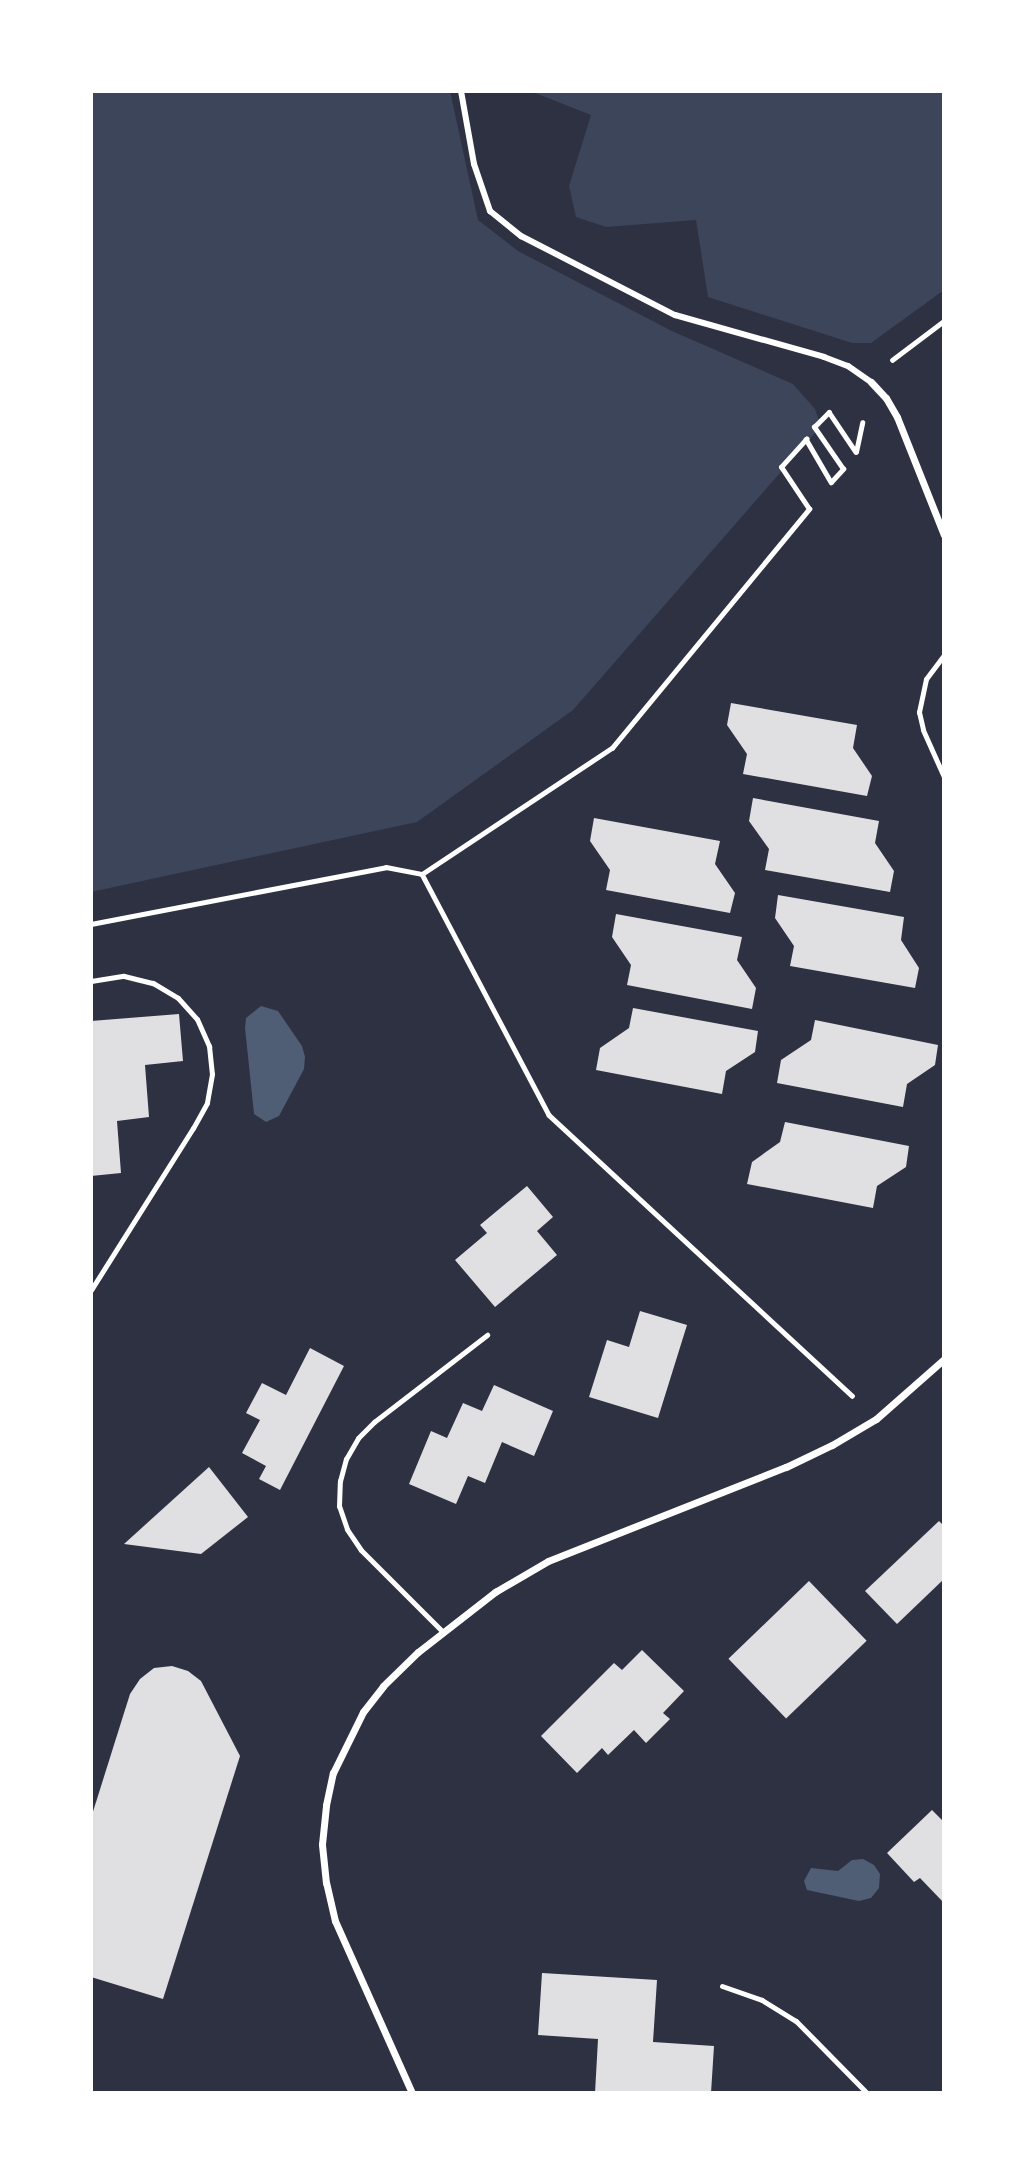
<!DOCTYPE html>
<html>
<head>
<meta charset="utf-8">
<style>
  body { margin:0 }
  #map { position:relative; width:1035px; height:2184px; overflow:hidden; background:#2d3142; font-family:Georgia,serif }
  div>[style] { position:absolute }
  .green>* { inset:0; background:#3c4559 }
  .water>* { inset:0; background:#4f5d75 }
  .building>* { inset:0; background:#e0e0e3; transform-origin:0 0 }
  .path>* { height:4.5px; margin:-2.25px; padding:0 2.25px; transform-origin:2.25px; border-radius:2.25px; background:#fff }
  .service>* { height:5px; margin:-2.5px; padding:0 2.5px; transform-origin:2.5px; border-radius:2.5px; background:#fff }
  .pedestrian>* { height:6px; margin:-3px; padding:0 3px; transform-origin:3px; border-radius:3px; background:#fff }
  .minor>* { height:7px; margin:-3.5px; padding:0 3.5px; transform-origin:3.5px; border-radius:3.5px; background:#fff }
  span { translate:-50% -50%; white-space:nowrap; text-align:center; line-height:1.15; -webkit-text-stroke:5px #fff; paint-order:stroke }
  .frame { position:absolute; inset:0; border:93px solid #fff; pointer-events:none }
</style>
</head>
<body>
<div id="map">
  <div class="green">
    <i style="clip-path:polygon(91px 91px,450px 91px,478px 220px,518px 251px,672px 331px,793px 384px,815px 409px,821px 426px,573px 710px,417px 822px,91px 892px)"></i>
    <i style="clip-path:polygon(530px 91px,944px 91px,944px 290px,871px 343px,852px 343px,708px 297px,696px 220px,606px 227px,576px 217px,569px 186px,591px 115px)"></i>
  </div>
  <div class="water">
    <i style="clip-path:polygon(261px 1006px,278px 1011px,302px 1046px,305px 1057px,304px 1069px,279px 1116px,266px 1122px,254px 1114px,245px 1028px,246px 1018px)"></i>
    <i style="clip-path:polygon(863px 1859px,874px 1865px,880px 1874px,879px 1888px,871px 1898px,859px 1901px,807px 1890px,804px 1881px,811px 1868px,838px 1871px,852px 1860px)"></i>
  </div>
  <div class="building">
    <i style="clip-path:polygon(731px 703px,857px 725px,853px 748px,872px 776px,867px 796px,743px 774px,747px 754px,727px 725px)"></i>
    <i style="clip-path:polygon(753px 798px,879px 821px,875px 843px,894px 871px,890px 892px,765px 870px,769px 849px,749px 821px)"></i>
    <i style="clip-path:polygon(594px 818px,720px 841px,715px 864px,735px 893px,730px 913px,606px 890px,610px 870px,590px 841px)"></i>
    <i style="clip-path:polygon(778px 895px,904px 917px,901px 940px,919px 968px,915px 988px,790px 966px,794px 946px,775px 918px)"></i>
    <i style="clip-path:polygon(616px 914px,742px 937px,737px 960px,756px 988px,752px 1009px,627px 985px,631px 965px,612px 937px)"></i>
    <i style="clip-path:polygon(633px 1008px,758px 1031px,755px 1052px,726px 1071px,722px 1094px,596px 1070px,600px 1048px,629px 1028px)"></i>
    <i style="clip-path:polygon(179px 1014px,183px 1061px,145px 1065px,149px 1117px,117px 1121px,121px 1173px,91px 1176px,91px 1021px)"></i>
    <i style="clip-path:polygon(815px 1020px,938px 1045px,935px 1065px,907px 1084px,903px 1107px,777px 1083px,781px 1060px,811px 1040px)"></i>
    <i style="clip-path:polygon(785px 1122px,909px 1146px,906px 1167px,877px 1186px,873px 1208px,747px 1184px,752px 1162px,780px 1142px)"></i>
    <i style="clip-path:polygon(527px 1186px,553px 1217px,537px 1231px,557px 1255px,495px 1307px,455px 1260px,487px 1233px,480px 1225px)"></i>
    <i style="clip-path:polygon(640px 1311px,687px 1325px,658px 1418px,589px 1397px,607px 1340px,629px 1347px)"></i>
    <i style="clip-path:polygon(310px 1348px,344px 1366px,280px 1490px,259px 1479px,266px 1466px,242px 1453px,260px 1420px,246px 1413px,262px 1383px,286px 1395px)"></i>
    <i style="clip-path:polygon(494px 1385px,553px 1411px,534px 1456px,502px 1442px,485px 1483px,468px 1476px,456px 1504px,409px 1484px,431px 1431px,447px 1438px,463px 1403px,482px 1411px)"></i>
    <i style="clip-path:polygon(209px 1467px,248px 1517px,201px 1554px,124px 1544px)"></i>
    <i style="clip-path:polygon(939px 1521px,944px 1526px,944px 1579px,897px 1624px,865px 1591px)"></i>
    <i style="left:809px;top:1581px;width:83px;height:112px;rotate:46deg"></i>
    <i style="clip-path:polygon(642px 1650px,684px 1691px,663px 1713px,670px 1719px,646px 1743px,634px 1730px,608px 1755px,602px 1748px,577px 1773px,541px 1736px,614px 1663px,622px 1670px)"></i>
    <i style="clip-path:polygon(172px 1666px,188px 1671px,201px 1681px,240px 1756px,163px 1999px,91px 1977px,91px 1818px,130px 1694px,140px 1679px,154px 1668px)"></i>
    <i style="clip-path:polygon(932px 1810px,944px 1822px,944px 1903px,920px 1878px,914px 1882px,887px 1853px)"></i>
    <i style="clip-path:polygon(542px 1973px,657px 1980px,653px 2042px,714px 2046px,711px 2093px,595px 2093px,598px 2039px,538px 2035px)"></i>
  </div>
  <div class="path">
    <i style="left:892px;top:360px;width:65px;rotate:-36.9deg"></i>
    <i style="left:422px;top:874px;width:272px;rotate:62.2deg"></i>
    <i style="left:549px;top:1115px;width:413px;rotate:42.8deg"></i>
    <i style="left:91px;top:924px;width:300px;rotate:-10.9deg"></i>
    <i style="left:386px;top:867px;width:37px;rotate:11deg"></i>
    <i style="left:422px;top:874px;width:228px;rotate:-33.6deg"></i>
    <i style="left:612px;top:748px;width:310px;rotate:-50.5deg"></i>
    <i style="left:809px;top:509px;width:50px;rotate:-123.7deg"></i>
    <i style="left:781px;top:467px;width:38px;rotate:-48deg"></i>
    <i style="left:806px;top:439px;width:50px;rotate:59.8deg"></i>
    <i style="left:831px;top:482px;width:18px;rotate:-47deg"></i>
    <i style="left:843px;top:469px;width:51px;rotate:-124.6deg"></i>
    <i style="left:814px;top:427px;width:21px;rotate:-45deg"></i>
    <i style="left:829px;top:412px;width:48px;rotate:56deg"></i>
    <i style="left:856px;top:452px;width:30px;rotate:-78deg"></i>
  </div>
  <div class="service">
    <i style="left:944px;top:655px;width:30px;rotate:127deg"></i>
    <i style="left:926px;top:679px;width:34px;rotate:102deg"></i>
    <i style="left:919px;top:712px;width:18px;rotate:77deg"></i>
    <i style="left:923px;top:730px;width:51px;rotate:65.9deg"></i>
    <i style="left:91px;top:981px;width:33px;rotate:-9deg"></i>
    <i style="left:124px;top:976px;width:30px;rotate:14deg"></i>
    <i style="left:153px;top:983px;width:29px;rotate:31deg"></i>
    <i style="left:178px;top:998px;width:28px;rotate:48deg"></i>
    <i style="left:197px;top:1019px;width:30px;rotate:66deg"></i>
    <i style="left:209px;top:1046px;width:28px;rotate:84deg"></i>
    <i style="left:212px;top:1074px;width:29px;rotate:100deg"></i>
    <i style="left:207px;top:1103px;width:29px;rotate:119deg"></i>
    <i style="left:193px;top:1128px;width:191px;rotate:122.2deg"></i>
    <i style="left:442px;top:1631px;width:115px;rotate:-135deg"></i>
    <i style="left:361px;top:1550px;width:25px;rotate:-124deg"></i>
    <i style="left:347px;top:1529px;width:24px;rotate:-109deg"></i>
    <i style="left:339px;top:1506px;width:25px;rotate:-88deg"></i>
    <i style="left:340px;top:1481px;width:23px;rotate:-75deg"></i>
    <i style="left:346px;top:1459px;width:24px;rotate:-60deg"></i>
    <i style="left:358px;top:1438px;width:23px;rotate:-45deg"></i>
    <i style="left:374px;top:1422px;width:143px;rotate:-37.6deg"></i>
    <i style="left:722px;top:1986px;width:42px;rotate:19.3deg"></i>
    <i style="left:762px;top:2000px;width:40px;rotate:32deg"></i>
    <i style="left:796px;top:2021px;width:101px;rotate:45.4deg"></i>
  </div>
  <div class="pedestrian">
    <i style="left:461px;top:91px;width:74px;rotate:79.9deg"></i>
    <i style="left:474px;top:164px;width:50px;rotate:71.2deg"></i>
    <i style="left:490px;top:211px;width:40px;rotate:39deg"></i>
    <i style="left:521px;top:236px;width:173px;rotate:27.2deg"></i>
    <i style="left:675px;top:315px;width:155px;rotate:15.7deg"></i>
    <i style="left:824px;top:357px;width:26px;rotate:21deg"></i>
    <i style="left:848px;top:366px;width:28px;rotate:35deg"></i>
  </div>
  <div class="minor">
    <i style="left:871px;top:382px;width:22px;rotate:47deg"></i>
    <i style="left:886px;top:398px;width:22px;rotate:60deg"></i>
    <i style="left:897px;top:417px;width:127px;rotate:68.3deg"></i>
    <i style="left:412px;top:2093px;width:188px;rotate:-114.1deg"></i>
    <i style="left:335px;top:1921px;width:39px;rotate:-103deg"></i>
    <i style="left:326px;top:1883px;width:39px;rotate:-96deg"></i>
    <i style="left:322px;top:1844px;width:39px;rotate:-84deg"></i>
    <i style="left:326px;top:1805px;width:33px;rotate:-78deg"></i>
    <i style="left:333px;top:1773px;width:68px;rotate:-63.8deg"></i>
    <i style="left:363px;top:1712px;width:33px;rotate:-52deg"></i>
    <i style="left:383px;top:1686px;width:49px;rotate:-44.2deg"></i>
    <i style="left:418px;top:1652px;width:98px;rotate:-37.9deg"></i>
    <i style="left:495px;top:1592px;width:61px;rotate:-30.3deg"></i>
    <i style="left:548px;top:1561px;width:256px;rotate:-21.6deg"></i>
    <i style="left:786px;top:1467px;width:51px;rotate:-25.6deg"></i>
    <i style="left:832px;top:1445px;width:51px;rotate:-30.6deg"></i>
    <i style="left:876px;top:1419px;width:91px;rotate:-41.4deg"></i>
  </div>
  <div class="frame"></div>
</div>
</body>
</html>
